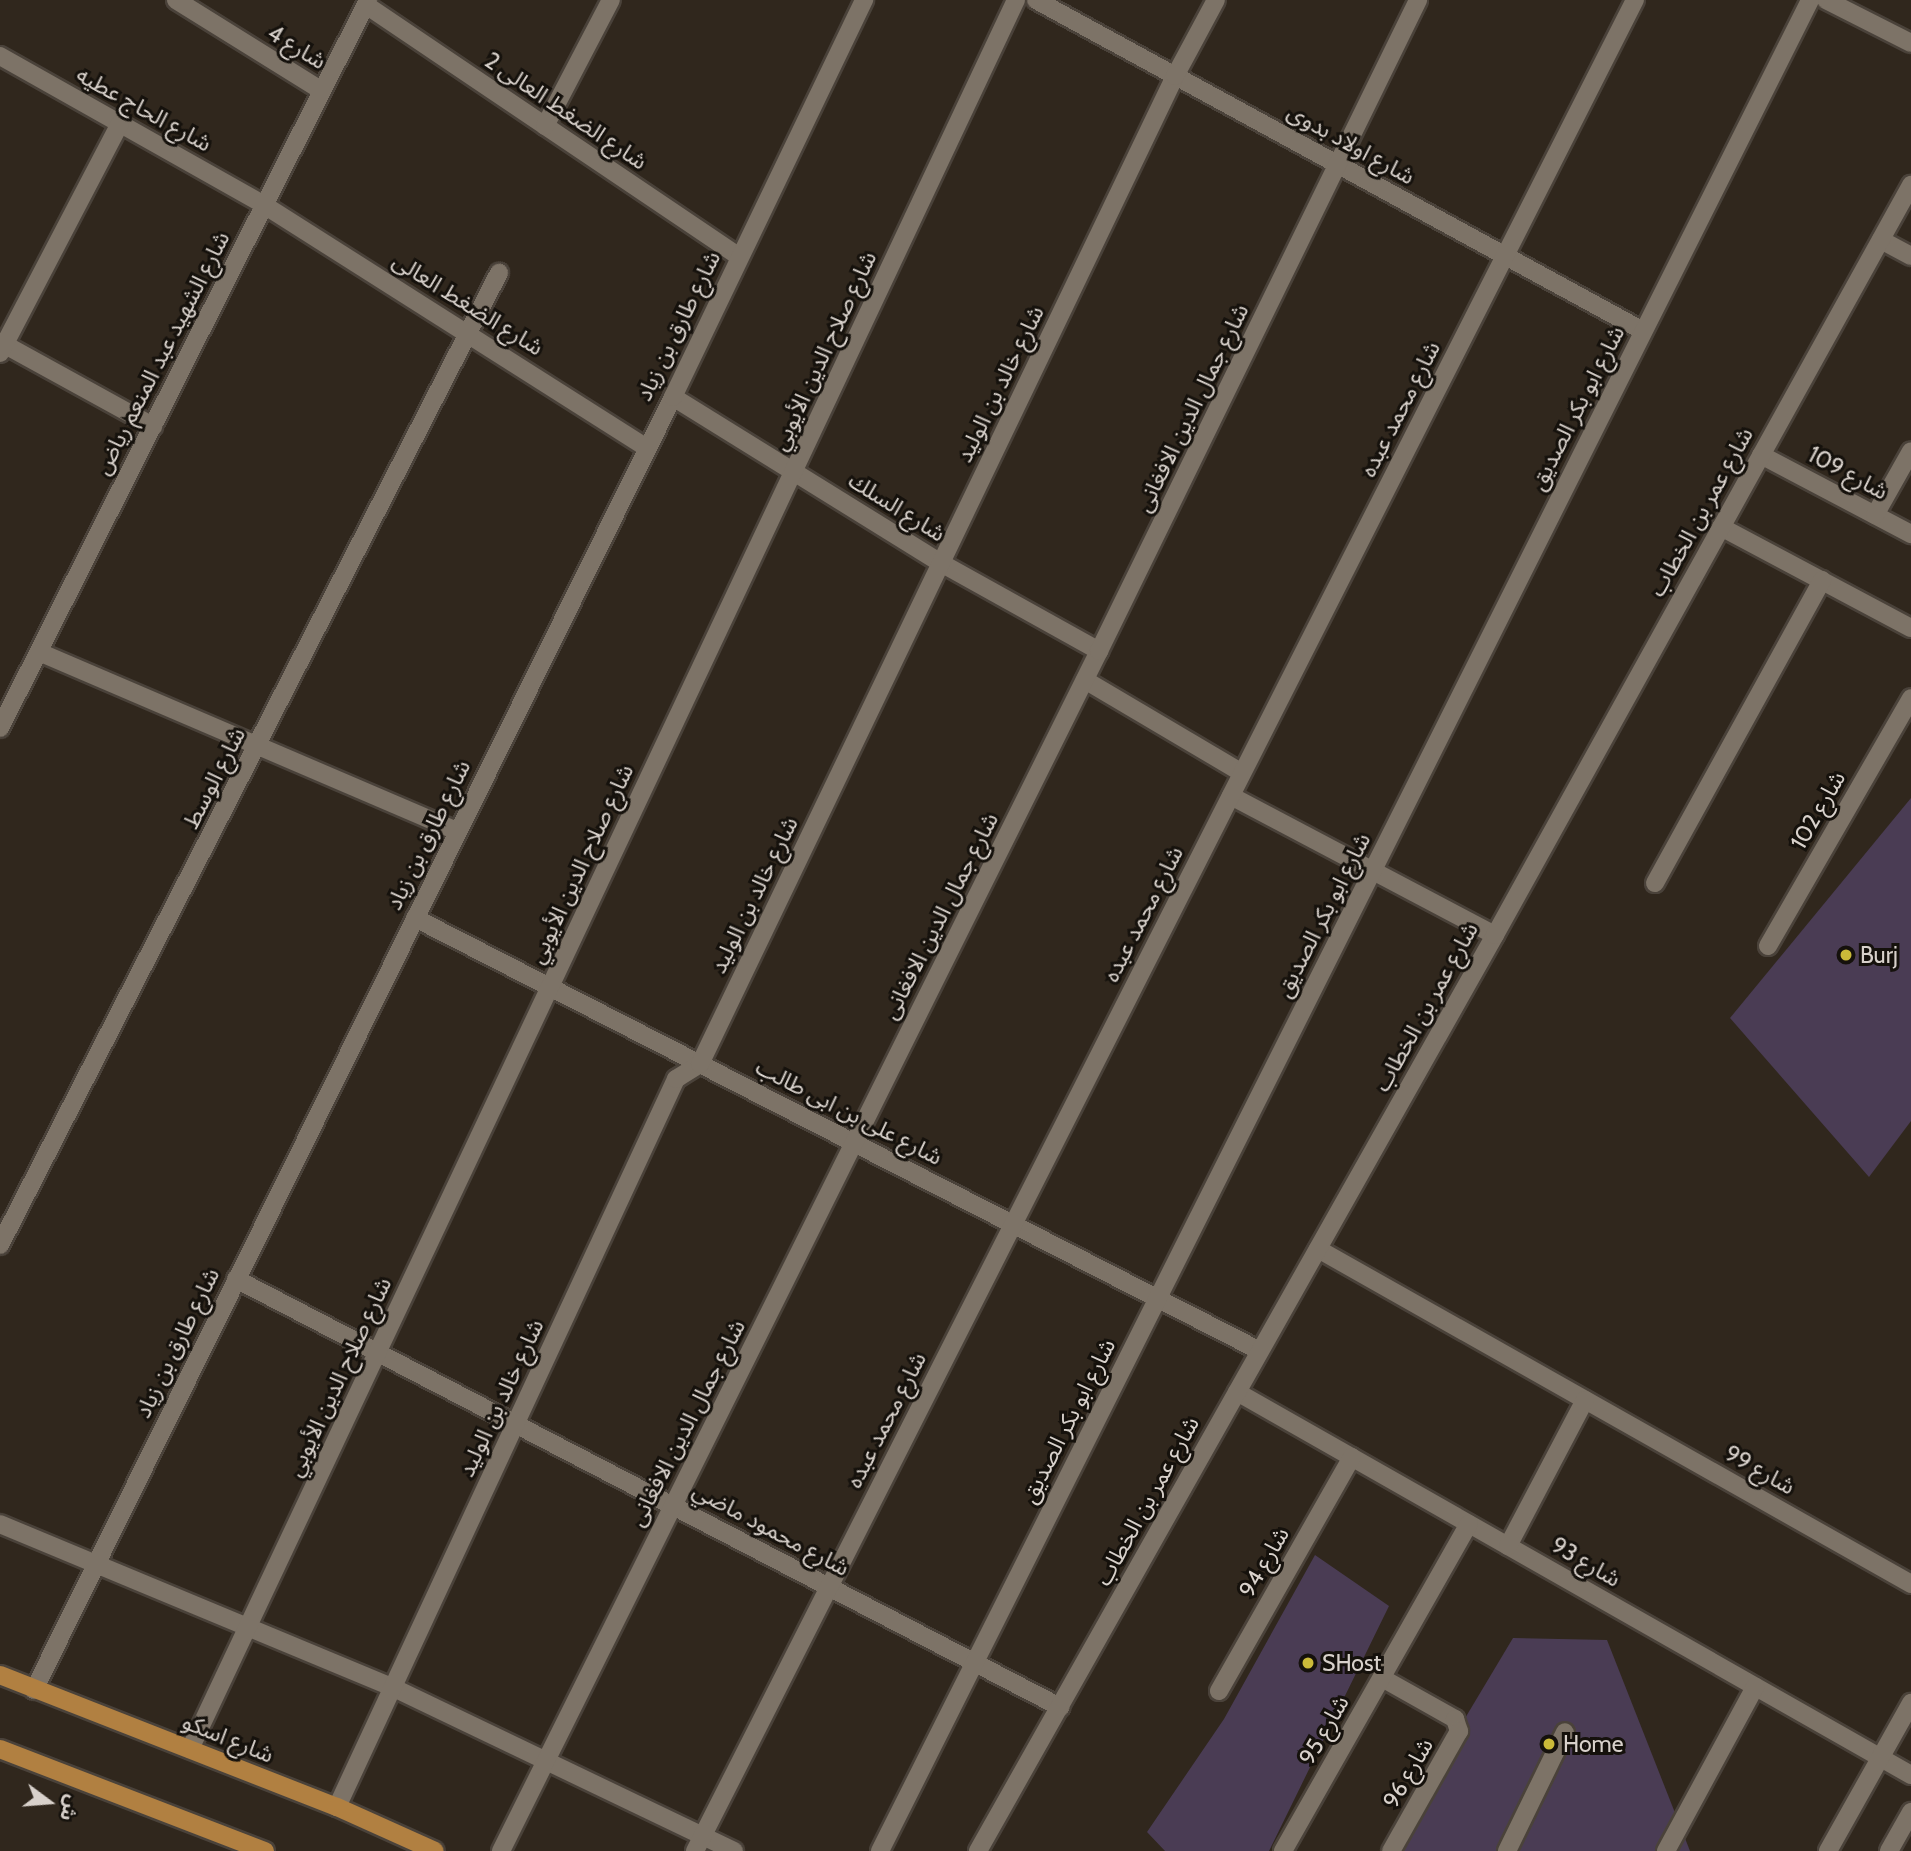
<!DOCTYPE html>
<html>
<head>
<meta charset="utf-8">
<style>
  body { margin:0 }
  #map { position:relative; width:1911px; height:1851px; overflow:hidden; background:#30271d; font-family:Cabin,"Noto Sans Arabic",sans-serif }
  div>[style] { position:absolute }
  .building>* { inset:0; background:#4a3c54 }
  .roads { filter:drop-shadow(2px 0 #4a423a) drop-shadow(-2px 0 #4a423a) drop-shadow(0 2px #4a423a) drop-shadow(0 -2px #4a423a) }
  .minor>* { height:18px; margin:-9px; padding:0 9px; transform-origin:9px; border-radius:9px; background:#7d7367 }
  .major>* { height:18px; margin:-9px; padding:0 9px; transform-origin:9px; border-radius:9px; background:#b18041 }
  .dots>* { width:19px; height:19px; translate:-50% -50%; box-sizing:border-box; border:4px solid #15110c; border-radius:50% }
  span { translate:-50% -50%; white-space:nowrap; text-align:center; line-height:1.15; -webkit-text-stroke:6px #15110c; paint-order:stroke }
  .street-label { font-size:23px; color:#d8d1cb }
  .poi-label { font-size:23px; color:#d8d1cb }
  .left { translate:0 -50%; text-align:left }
  .north { position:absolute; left:14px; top:1767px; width:70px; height:70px; -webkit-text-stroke:5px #15110c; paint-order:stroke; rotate:106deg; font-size:19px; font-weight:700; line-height:28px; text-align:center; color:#d8d1cb }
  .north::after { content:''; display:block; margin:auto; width:24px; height:32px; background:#d8d1cb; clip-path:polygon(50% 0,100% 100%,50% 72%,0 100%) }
</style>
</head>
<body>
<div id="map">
  <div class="building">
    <i style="clip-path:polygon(1911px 798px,1911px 1121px,1869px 1177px,1730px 1018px)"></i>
    <i style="clip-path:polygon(1315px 1555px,1389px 1606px,1269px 1851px,1165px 1851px,1147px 1832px,1224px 1719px)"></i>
    <i style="clip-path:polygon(1513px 1638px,1607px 1640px,1690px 1851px,1389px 1851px,1388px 1847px)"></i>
  </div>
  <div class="roads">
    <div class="minor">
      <i style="left:176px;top:0;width:172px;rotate:31.9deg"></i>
      <i style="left:1036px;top:0;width:691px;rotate:28.6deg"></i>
      <i style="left:1826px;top:0;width:95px;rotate:26.8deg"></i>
      <i style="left:366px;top:5px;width:450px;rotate:34deg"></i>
      <i style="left:0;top:56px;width:303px;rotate:29.4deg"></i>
      <i style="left:264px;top:205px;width:452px;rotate:32.4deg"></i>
      <i style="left:545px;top:126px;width:142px;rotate:-62.4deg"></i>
      <i style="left:1881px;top:240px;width:34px;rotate:28deg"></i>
      <i style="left:0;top:342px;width:175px;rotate:28.8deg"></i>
      <i style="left:0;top:353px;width:259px;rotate:-62.4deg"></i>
      <i style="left:673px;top:397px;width:315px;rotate:31.8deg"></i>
      <i style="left:941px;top:563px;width:181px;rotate:29.1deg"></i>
      <i style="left:1761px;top:455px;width:170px;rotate:27.8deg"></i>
      <i style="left:1875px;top:515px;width:73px;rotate:-60.6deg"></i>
      <i style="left:1721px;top:527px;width:215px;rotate:28deg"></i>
      <i style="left:39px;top:652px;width:455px;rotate:23.2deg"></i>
      <i style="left:1085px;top:680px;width:182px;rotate:30.6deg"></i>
      <i style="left:0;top:728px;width:816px;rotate:-63.18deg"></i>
      <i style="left:1231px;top:796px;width:298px;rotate:27.8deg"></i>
      <i style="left:1655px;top:883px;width:346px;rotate:-61.1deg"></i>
      <i style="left:415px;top:918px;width:949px;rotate:27.13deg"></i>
      <i style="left:1768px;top:946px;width:286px;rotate:-60deg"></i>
      <i style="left:0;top:1245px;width:1093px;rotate:-62.83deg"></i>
      <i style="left:1318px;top:1249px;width:681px;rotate:29.46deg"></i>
      <i style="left:236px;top:1279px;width:929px;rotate:27.45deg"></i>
      <i style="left:1237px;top:1392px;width:775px;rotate:29.61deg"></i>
      <i style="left:0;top:1524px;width:427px;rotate:22.6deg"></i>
      <i style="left:394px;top:1688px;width:377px;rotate:25.6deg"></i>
      <i style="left:1508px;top:1546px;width:165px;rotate:-62.2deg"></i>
      <i style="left:1382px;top:1678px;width:84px;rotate:29.3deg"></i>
      <i style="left:1455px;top:1719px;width:13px;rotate:72deg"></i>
      <i style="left:1459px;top:1731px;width:138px;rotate:119.5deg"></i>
      <i style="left:34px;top:1690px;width:1442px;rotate:-63.7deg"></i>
      <i style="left:673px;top:397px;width:441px;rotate:-64.3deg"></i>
      <i style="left:1219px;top:1691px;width:269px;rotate:-60.4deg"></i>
      <i style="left:190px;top:1749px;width:1934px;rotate:-64.72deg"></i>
      <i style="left:337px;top:1807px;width:803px;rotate:-65.03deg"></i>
      <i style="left:676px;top:1079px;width:28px;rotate:-32deg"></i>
      <i style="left:700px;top:1064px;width:1096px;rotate:-64.32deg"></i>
      <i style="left:1175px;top:76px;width:86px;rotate:-61.7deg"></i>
      <i style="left:501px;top:1851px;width:1341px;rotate:-63.51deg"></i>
      <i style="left:1099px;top:651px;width:725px;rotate:-63.89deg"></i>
      <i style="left:695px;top:1851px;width:2076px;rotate:-63.08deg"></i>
      <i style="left:880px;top:1851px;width:2071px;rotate:-63.32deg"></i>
      <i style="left:978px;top:1851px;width:1052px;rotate:-60.56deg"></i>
      <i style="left:1495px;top:935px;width:858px;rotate:-60.98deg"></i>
      <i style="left:1283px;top:1851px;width:376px;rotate:-60.4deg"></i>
      <i style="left:1507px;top:1851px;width:132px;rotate:-64deg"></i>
      <i style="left:1666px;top:1851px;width:187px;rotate:-61.5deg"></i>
      <i style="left:1828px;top:1851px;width:170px;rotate:-60.7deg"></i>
      <i style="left:1889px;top:1851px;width:45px;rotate:-60.6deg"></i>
    </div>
    <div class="major">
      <i style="left:0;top:1675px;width:362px;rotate:21.4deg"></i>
      <i style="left:337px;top:1807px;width:107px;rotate:24.2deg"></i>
      <i style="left:0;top:1749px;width:284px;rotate:21.1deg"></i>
    </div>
  </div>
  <div class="dots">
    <i style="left:1846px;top:955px;background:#cbba39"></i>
    <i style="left:1308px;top:1663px;background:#cbba39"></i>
    <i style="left:1549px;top:1744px;background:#cbba39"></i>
  </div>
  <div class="street-label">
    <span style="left:297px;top:47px;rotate:31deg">شارع 4</span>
    <span style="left:144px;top:109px;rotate:29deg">شارع الحاج عطيه</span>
    <span style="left:566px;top:111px;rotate:34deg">شارع الضغط العالى 2</span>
    <span style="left:1351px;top:144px;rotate:29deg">شارع اولاد بدوى</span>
    <span style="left:468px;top:304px;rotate:32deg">شارع الضغط العالى</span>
    <span style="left:678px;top:326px;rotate:-64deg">شارع طارق بن زياد</span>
    <span style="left:824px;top:351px;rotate:-65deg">شارع صلاح الدين الأيوبي</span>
    <span style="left:162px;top:353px;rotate:-63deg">شارع الشهيد عبد المنعم رياض</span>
    <span style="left:1000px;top:384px;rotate:-64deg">شارع خالد بن الوليد</span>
    <span style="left:1192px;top:408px;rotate:-64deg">شارع جمال الدين الافغانى</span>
    <span style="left:1577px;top:408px;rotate:-63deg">شارع ابو بكر الصديق</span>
    <span style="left:1400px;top:409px;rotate:-63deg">شارع محمد عبده</span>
    <span style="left:1848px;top:473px;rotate:28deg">شارع 109</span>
    <span style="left:897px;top:507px;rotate:32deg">شارع السلك</span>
    <span style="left:1701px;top:512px;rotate:-61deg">شارع عمر بن الخطاب</span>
    <span style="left:214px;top:778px;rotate:-63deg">شارع الوسط</span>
    <span style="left:1818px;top:810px;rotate:-60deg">شارع 102</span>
    <span style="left:428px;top:835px;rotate:-64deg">شارع طارق بن زياد</span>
    <span style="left:581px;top:864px;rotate:-65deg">شارع صلاح الدين الأيوبي</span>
    <span style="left:754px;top:895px;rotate:-64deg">شارع خالد بن الوليد</span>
    <span style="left:1143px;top:914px;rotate:-63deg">شارع محمد عبده</span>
    <span style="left:1323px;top:915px;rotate:-63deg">شارع ابو بكر الصديق</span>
    <span style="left:940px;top:916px;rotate:-63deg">شارع جمال الدين الافغانى</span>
    <span style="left:1426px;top:1007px;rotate:-61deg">شارع عمر بن الخطاب</span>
    <span style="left:849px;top:1112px;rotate:27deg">شارع على بن ابى طالب</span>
    <span style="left:177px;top:1343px;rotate:-64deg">شارع طارق بن زياد</span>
    <span style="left:339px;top:1377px;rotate:-65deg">شارع صلاح الدين الأيوبي</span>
    <span style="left:501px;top:1398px;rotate:-65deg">شارع خالد بن الوليد</span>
    <span style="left:886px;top:1420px;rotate:-63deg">شارع محمد عبده</span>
    <span style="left:1068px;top:1421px;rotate:-63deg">شارع ابو بكر الصديق</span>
    <span style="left:687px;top:1423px;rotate:-63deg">شارع جمال الدين الافغانى</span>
    <span style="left:1760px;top:1470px;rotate:29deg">شارع 99</span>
    <span style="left:1147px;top:1501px;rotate:-61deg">شارع عمر بن الخطاب</span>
    <span style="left:771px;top:1529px;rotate:28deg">شارع محمود ماضي</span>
    <span style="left:1264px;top:1562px;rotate:-60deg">شارع 94</span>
    <span style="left:1586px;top:1562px;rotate:30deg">شارع 93</span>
    <span style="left:1324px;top:1730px;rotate:-60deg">شارع 95</span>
    <span style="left:228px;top:1738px;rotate:22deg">شارع اسكو</span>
    <span style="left:1408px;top:1773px;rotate:-60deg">شارع 96</span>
  </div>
  <div class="poi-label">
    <span class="left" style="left:1860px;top:955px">Burj</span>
    <span class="left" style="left:1322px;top:1663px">SHost</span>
    <span class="left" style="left:1563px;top:1744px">Home</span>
  </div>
  <div class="north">ش</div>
</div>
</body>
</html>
